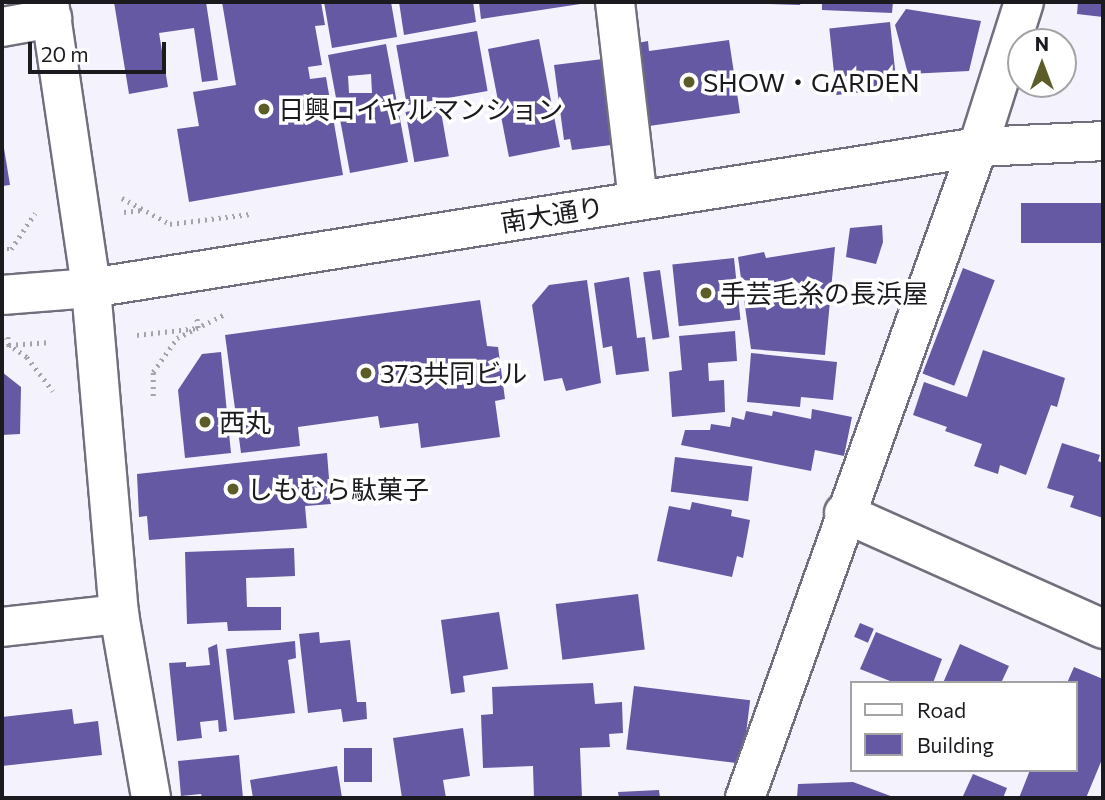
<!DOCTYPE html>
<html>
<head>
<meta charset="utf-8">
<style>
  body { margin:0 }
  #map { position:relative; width:1105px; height:800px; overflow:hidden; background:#f4f3fd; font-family:Commissioner,"Noto Sans JP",sans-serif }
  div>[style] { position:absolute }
  .building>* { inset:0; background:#6459a2; transform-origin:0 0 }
  .path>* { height:4.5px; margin-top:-2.25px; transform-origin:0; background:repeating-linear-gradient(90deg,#a4a3ab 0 2px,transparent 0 7px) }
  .roads { filter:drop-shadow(2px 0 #706f7d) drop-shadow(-2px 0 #706f7d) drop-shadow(0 2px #706f7d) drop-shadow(0 -2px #706f7d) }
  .minor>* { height:38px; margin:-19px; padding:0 19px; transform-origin:19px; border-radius:19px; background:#fff }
  .tertiary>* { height:38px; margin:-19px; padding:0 19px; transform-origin:19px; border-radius:19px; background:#fff }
  .dots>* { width:19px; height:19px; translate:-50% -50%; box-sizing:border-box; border:4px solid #fff; border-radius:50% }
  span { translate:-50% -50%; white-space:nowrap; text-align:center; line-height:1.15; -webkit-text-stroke:7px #fff; paint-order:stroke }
  .poi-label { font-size:26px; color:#1a1a1f }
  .left { translate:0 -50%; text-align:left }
  .street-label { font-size:26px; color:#1a1a1f }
  .frame { position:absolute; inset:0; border:4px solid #1a1a1f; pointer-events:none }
  .legend { position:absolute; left:850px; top:681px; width:228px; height:91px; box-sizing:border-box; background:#fff; border:2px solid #a3a3a5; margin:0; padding:9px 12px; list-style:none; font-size:21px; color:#1a1a1f }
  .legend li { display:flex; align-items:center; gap:14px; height:35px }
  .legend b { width:35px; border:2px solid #a3a3a5 }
  .north { position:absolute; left:1007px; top:28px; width:70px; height:70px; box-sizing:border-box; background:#fff; border:2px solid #a3a3a5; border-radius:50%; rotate:0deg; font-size:19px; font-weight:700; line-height:28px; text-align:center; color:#1a1a1f }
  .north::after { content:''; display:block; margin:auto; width:24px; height:32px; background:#5c5c29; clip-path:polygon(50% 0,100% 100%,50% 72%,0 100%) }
  .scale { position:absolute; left:28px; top:42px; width:138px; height:32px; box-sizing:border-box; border:4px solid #1a1a1f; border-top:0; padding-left:9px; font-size:21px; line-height:24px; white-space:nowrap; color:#1a1a1f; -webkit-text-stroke:5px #fff; paint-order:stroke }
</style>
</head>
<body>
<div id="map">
  <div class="building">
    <i style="clip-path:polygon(114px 2px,206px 2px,218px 80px,202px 82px,194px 28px,159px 33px,168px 87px,129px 94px)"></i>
    <i style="clip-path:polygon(222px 2px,321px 2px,325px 25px,315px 26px,322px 65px,308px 67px,310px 79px,326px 77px,343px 175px,189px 202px,177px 129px,199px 126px,193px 92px,236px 85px)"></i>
    <i style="clip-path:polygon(324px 2px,391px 2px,397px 37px,332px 48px)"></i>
    <i style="clip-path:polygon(399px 2px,473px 2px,476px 22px,404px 35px)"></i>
    <i style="clip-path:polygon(479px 2px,587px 2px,587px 3px,481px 19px)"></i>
    <i style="clip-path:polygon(769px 2px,801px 2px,800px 5px,769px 4px)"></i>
    <i style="clip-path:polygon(822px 2px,893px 2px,892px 13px,822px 10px)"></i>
    <i style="clip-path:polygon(1078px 2px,1103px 2px,1103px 17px,1077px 14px)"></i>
    <i style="clip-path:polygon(906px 9px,981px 21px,969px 71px,908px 74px,895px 25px)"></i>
    <i style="left:890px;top:22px;width:67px;height:61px;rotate:84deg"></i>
    <i style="left:477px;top:31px;width:61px;height:82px;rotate:80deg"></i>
    <i style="left:539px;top:39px;width:110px;height:52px;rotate:79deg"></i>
    <i style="clip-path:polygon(729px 40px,740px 113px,649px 126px,637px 43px,648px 41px,649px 51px)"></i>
    <i style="clip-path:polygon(evenodd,386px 44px,408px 162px,350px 173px,328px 55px,386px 44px,371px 74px,372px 93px,349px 93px,348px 76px,371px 74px)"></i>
    <i style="clip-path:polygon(603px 59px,614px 134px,609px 135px,611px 145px,572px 150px,570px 139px,564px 140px,554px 65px)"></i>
    <i style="left:440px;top:106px;width:51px;height:35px;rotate:80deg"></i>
    <i style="clip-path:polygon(2px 136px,10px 185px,2px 186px)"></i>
    <i style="left:1103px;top:203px;width:40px;height:82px;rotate:90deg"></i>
    <i style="clip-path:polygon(882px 225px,883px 242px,876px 264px,846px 257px,850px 228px)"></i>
    <i style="clip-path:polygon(835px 247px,825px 355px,751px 349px,738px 257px,764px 252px,766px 258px)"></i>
    <i style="left:734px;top:258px;width:62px;height:62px;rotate:84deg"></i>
    <i style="left:963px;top:268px;width:34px;height:113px;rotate:21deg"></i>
    <i style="left:660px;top:270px;width:68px;height:17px;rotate:82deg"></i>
    <i style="clip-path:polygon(629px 277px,637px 338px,645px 337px,649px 371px,616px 375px,612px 346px,603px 348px,594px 283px)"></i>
    <i style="clip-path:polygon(587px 280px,601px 383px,566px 391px,562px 378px,544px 381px,532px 305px,549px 285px)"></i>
    <i style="clip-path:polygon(480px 300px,487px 346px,498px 347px,505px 399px,495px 401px,500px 437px,421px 448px,418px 423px,380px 428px,378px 416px,298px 427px,300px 446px,241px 453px,225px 335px)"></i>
    <i style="clip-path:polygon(735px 331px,737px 361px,708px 363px,709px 381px,724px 380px,725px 412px,672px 417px,669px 372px,682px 370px,679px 336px)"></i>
    <i style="clip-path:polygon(983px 350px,1065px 378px,1057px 407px,1051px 405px,1026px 475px,1000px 465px,998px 474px,974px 466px,982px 444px,945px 431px,947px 427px,913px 415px,924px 382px,967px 397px)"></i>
    <i style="clip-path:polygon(221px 352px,231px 453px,185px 458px,178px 390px,202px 354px)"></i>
    <i style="clip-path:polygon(751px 353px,837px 362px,833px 400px,801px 397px,800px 407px,747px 402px)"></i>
    <i style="clip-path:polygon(2px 372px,21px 387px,20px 434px,2px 435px)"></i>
    <i style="clip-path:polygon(812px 409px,852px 417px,844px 456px,815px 450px,811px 471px,681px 445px,685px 430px,710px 430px,711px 424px,730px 427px,732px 417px,744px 420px,746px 411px,772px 416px,773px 411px,811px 419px)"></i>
    <i style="clip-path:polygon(1062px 443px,1100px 455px,1098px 461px,1103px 463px,1103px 518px,1070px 507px,1074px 496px,1047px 488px)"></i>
    <i style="clip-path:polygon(327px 453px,331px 504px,305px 506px,307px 528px,149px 540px,147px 516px,139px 517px,137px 474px)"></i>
    <i style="left:675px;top:457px;width:78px;height:35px;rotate:7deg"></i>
    <i style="clip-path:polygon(692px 502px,732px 510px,731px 516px,750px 520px,743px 558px,737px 556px,732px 577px,657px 561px,669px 506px,690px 510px)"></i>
    <i style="clip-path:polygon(294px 548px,295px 576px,246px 578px,247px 607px,281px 607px,281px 630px,228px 631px,227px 622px,187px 624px,185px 552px)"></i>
    <i style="left:638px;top:594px;width:56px;height:83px;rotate:83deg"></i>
    <i style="clip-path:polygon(499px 612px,508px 669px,463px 676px,465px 692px,451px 694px,441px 620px)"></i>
    <i style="left:860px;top:623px;width:15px;height:15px;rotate:23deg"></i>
    <i style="clip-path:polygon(319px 632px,320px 643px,350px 640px,357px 702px,366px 702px,367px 719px,343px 722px,341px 709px,308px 713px,299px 634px)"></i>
    <i style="clip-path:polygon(876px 632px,942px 659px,933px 683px,895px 683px,860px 669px)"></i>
    <i style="clip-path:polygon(295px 641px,296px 658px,288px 660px,295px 713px,234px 720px,226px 649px)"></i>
    <i style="clip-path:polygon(217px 644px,227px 731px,219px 732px,218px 720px,200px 722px,202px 738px,177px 741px,169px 663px,186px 662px,186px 667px,210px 665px,208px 648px)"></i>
    <i style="clip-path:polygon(960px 644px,1009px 666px,1001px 683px,943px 683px)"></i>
    <i style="clip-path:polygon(1074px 667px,1103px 679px,1103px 757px,1086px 798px,1019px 798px,1030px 770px,1075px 770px,1075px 683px,1067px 683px)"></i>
    <i style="clip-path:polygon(593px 683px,595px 704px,622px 702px,623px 733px,609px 734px,610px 747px,580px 748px,582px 798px,534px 798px,533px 766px,483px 768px,481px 715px,493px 714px,492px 687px)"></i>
    <i style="left:634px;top:686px;width:117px;height:64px;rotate:7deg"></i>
    <i style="clip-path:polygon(72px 709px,74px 724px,98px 721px,102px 755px,2px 766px,2px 717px)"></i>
    <i style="clip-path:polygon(463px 728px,470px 776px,443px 780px,446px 798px,402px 798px,393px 738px)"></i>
    <i style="left:344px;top:748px;width:28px;height:34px"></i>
    <i style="clip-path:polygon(239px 755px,243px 798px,202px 798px,201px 794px,181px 796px,178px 761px)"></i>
    <i style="clip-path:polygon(337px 766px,342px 798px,253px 798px,250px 780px)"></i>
    <i style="clip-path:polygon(973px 774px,1007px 788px,1003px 798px,963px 796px)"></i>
    <i style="clip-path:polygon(853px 782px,896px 798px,797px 798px,798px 784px)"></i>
    <i style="clip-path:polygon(659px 790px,660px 798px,619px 798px,618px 792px)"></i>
  </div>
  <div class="path">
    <i style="left:122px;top:198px;width:55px;rotate:28.4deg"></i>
    <i style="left:170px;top:224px;width:81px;rotate:-7.1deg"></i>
    <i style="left:124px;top:212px;width:19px;rotate:-6deg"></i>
    <i style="left:7px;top:249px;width:4px"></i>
    <i style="left:11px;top:249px;width:43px;rotate:-56.3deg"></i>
    <i style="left:137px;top:335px;width:61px;rotate:-6.5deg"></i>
    <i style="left:198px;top:328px;width:14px;rotate:-98deg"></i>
    <i style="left:8px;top:337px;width:8px;rotate:83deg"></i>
    <i style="left:9px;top:345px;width:42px;rotate:-4.1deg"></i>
    <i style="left:2px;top:340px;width:30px;rotate:34deg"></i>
    <i style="left:27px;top:357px;width:43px;rotate:52.6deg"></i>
    <i style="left:153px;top:396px;width:24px;rotate:-90deg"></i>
    <i style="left:153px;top:372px;width:42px;rotate:-54.8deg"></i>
    <i style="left:177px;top:338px;width:56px;rotate:-26.6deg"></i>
  </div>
  <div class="roads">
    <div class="minor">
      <i style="left:615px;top:2px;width:200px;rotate:83.4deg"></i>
      <i style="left:2px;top:27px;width:51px;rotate:-10.2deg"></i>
      <i style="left:91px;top:288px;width:327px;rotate:85.1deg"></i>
      <i style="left:119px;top:614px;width:187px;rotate:80.1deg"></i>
      <i style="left:844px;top:513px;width:284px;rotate:24.1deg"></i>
      <i style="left:2px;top:627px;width:118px;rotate:-6.3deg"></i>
      <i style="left:745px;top:798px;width:691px;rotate:-70.31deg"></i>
      <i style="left:978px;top:147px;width:152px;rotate:-72.4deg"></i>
    </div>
    <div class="tertiary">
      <i style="left:49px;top:2px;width:289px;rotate:81.6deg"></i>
      <i style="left:2px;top:295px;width:89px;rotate:-4.5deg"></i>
      <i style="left:91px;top:288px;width:898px;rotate:-9.03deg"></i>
      <i style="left:978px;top:147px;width:125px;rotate:-2.7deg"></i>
    </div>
  </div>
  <div class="dots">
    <i style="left:689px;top:82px;background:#5c5c29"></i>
    <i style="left:264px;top:109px;background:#5c5c29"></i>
    <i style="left:706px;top:293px;background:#5c5c29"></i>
    <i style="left:366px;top:373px;background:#5c5c29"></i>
    <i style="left:205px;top:422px;background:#5c5c29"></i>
    <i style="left:233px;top:489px;background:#5c5c29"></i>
  </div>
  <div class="poi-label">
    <span class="left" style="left:703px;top:82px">SHOW・GARDEN</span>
    <span class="left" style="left:278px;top:109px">日興ロイヤルマンション</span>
    <span class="left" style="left:720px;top:293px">手芸毛糸の長浜屋</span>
    <span class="left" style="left:380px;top:373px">373共同ビル</span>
    <span class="left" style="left:219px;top:422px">西丸</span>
    <span class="left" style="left:247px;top:489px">しもむら駄菓子</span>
  </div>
  <div class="street-label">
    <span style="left:552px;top:214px;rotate:-9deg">南大通り</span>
  </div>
  <div class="frame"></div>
  <ul class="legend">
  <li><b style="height:9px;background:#fff"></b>Road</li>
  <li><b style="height:19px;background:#6459a2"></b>Building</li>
  </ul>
  <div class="north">N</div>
  <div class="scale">20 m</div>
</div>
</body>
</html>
